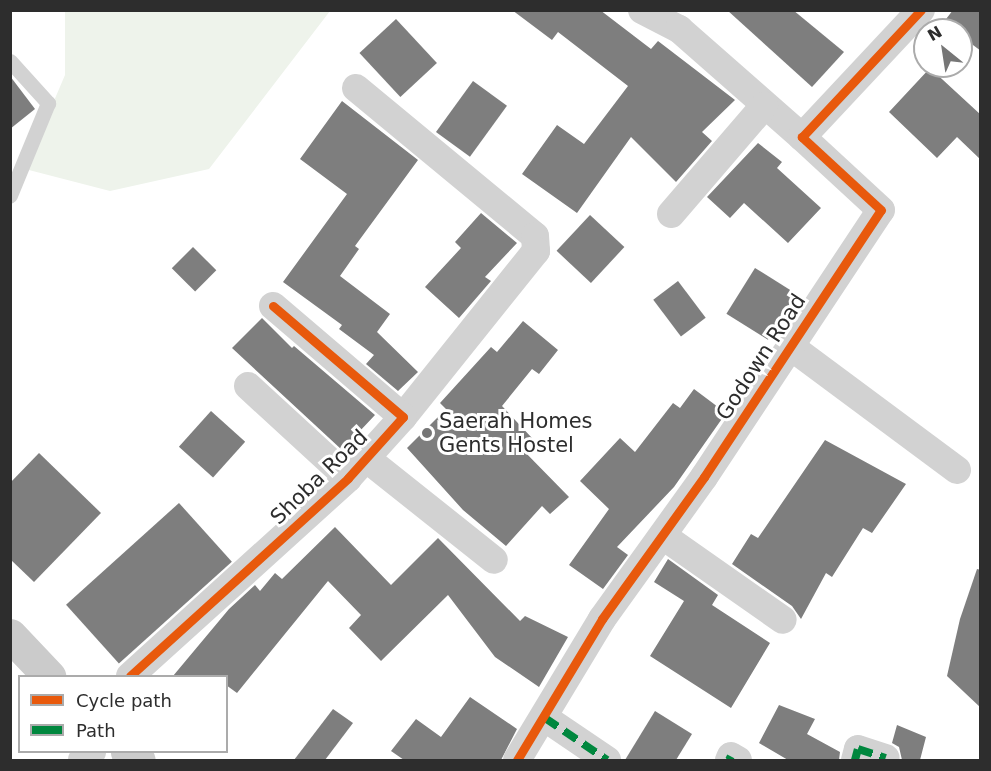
<!DOCTYPE html>
<html>
<head>
<meta charset="utf-8">
<style>
  body { margin:0 }
  #map { position:relative; width:991px; height:771px; overflow:hidden; background:#fff; font-family:"DejaVu Sans",sans-serif }
  div>[style] { position:absolute }
  .green>* { inset:0; background:#eef3eb }
  .building>* { inset:0; background:#7e7e7e; transform-origin:0 0 }
  .lane>* { height:15px; margin:-7.5px; padding:0 7.5px; transform-origin:7.5px; border-radius:7.5px; background:#d2d2d2 }
  .street>* { height:28px; margin:-14px; padding:0 14px; transform-origin:14px; border-radius:14px; background:#d2d2d2 }
  .secondary>* { height:33px; margin:-16.5px; padding:0 16.5px; transform-origin:16.5px; border-radius:16.5px; background:#cbcbcb }
  .quiet>* { height:8px; margin-top:-4px; transform-origin:0; background:repeating-linear-gradient(90deg,#00873e 0 15px,transparent 0 23px) }
  .cycleway>* { height:9px; margin:-4.5px; padding:0 4.5px; transform-origin:4.5px; border-radius:4.5px; background:#e8590c }
  .dots>* { width:16px; height:16px; translate:-50% -50%; box-sizing:border-box; border:3px solid #fff; border-radius:50% }
  span { translate:-50% -50%; white-space:nowrap; text-align:center; line-height:1.15; -webkit-text-stroke:6px #fff; paint-order:stroke }
  .street-label { font-size:21px; color:#2d2d2d }
  .poi-label { font-size:21px; color:#2d2d2d }
  .left { translate:0 -50%; text-align:left }
  .frame { position:absolute; inset:0; border:12px solid #2d2d2d; pointer-events:none }
  .legend { position:absolute; left:18px; top:675px; width:210px; height:78px; box-sizing:border-box; background:#fff; border:2px solid #ababab; margin:0; padding:8px 10px; list-style:none; font-size:18px; color:#2d2d2d }
  .legend li { display:flex; align-items:center; gap:12px; height:30px }
  .legend b { width:30px; border:2px solid #ababab }
  .north { position:absolute; left:913px; top:18px; width:60px; height:60px; box-sizing:border-box; background:#fff; border:2px solid #ababab; border-radius:50%; rotate:330deg; font-size:16px; font-weight:700; line-height:24px; text-align:center; color:#2d2d2d }
  .north::after { content:''; display:block; margin:auto; width:21px; height:27px; background:#767676; clip-path:polygon(50% 0,100% 100%,50% 72%,0 100%) }
</style>
</head>
<body>
<div id="map">
  <div class="green">
    <i style="clip-path:polygon(65px 11px,330px 11px,209px 169px,110px 191px,25px 169px,65px 75px)"></i>
  </div>
  <div class="building">
    <i style="clip-path:polygon(512px 10px,600px 10px,651px 49px,658px 41px,735px 100px,702px 132px,712px 141px,676px 182px,631px 137px,577px 213px,522px 174px,557px 125px,584px 144px,628px 86px,558px 32px,552px 40px)"></i>
    <i style="clip-path:polygon(727px 10px,793px 10px,844px 52px,812px 87px)"></i>
    <i style="clip-path:polygon(953px 10px,981px 10px,981px 51px,961px 36px,961px 30px,952px 30px,943px 23px)"></i>
    <i style="left:396px;top:19px;width:60px;height:50px;rotate:47deg"></i>
    <i style="clip-path:polygon(930px 68px,981px 115px,981px 160px,957px 137px,937px 158px,889px 112px)"></i>
    <i style="clip-path:polygon(10px 76px,35px 109px,10px 129px)"></i>
    <i style="left:473px;top:81px;width:42px;height:63px;rotate:36deg"></i>
    <i style="clip-path:polygon(342px 101px,418px 160px,355px 246px,359px 249px,340px 276px,390px 314px,377px 332px,418px 372px,398px 391px,366px 364px,374px 355px,339px 329px,342px 325px,283px 282px,347px 194px,300px 159px)"></i>
    <i style="clip-path:polygon(758px 143px,782px 162px,777px 168px,821px 208px,788px 243px,744px 203px,730px 218px,707px 197px)"></i>
    <i style="clip-path:polygon(481px 213px,517px 243px,485px 277px,491px 281px,459px 318px,425px 287px,461px 248px,455px 242px)"></i>
    <i style="left:590px;top:215px;width:47px;height:49px;rotate:43deg"></i>
    <i style="left:193px;top:247px;width:33px;height:30px;rotate:45deg"></i>
    <i style="left:755px;top:268px;width:49px;height:54px;rotate:32deg"></i>
    <i style="left:678px;top:281px;width:46px;height:31px;rotate:53deg"></i>
    <i style="clip-path:polygon(262px 318px,292px 348px,294px 346px,375px 415px,342px 450px,232px 348px)"></i>
    <i style="clip-path:polygon(523px 321px,558px 350px,539px 374px,532px 369px,502px 406px,532px 438px,521px 448px,569px 497px,550px 514px,542px 506px,506px 546px,463px 510px,407px 448px,446px 409px,440px 403px,491px 347px,497px 352px)"></i>
    <i style="clip-path:polygon(694px 389px,726px 413px,674px 487px,617px 547px,628px 555px,603px 589px,569px 565px,609px 509px,580px 481px,620px 438px,635px 452px,673px 403px,680px 408px)"></i>
    <i style="left:211px;top:411px;width:46px;height:48px;rotate:42deg"></i>
    <i style="clip-path:polygon(825px 440px,906px 484px,872px 533px,863px 528px,832px 577px,826px 573px,801px 619px,792px 606px,732px 564px,751px 534px,758px 538px)"></i>
    <i style="clip-path:polygon(39px 453px,101px 513px,34px 582px,10px 559px,10px 483px)"></i>
    <i style="left:179px;top:503px;width:79px;height:152px;rotate:48deg"></i>
    <i style="clip-path:polygon(335px 527px,391px 585px,438px 538px,520px 621px,525px 616px,568px 637px,539px 687px,495px 657px,448px 595px,381px 661px,349px 628px,361px 615px,328px 581px,237px 693px,226px 685px,226px 676px,173px 676px,229px 609px,255px 585px,260px 591px,275px 573px,282px 579px)"></i>
    <i style="clip-path:polygon(668px 559px,718px 595px,712px 605px,770px 643px,731px 708px,650px 656px,684px 601px,654px 582px)"></i>
    <i style="clip-path:polygon(977px 569px,981px 570px,981px 708px,947px 676px,960px 619px)"></i>
    <i style="clip-path:polygon(470px 697px,517px 729px,501px 760px,404px 760px,391px 751px,416px 719px,441px 737px)"></i>
    <i style="clip-path:polygon(779px 705px,815px 719px,807px 734px,840px 752px,839px 760px,788px 760px,759px 743px)"></i>
    <i style="clip-path:polygon(333px 709px,353px 723px,325px 760px,294px 760px)"></i>
    <i style="clip-path:polygon(655px 711px,692px 734px,676px 760px,625px 760px)"></i>
    <i style="clip-path:polygon(897px 725px,926px 737px,920px 760px,902px 760px,899px 747px,892px 743px)"></i>
  </div>
  <div class="lane">
    <i style="left:10px;top:61px;width:57px;rotate:47.9deg"></i>
    <i style="left:48px;top:103px;width:100px;rotate:112.4deg"></i>
  </div>
  <div class="street">
    <i style="left:642px;top:10px;width:42px;rotate:27.2deg"></i>
    <i style="left:679px;top:29px;width:164px;rotate:41.3deg"></i>
    <i style="left:356px;top:88px;width:232px;rotate:39.6deg"></i>
    <i style="left:535px;top:236px;width:15px;rotate:86deg"></i>
    <i style="left:536px;top:251px;width:213px;rotate:128.7deg"></i>
    <i style="left:671px;top:214px;width:143px;rotate:-49.3deg"></i>
    <i style="left:790px;top:346px;width:208px;rotate:36.6deg"></i>
    <i style="left:248px;top:386px;width:136px;rotate:42.6deg"></i>
    <i style="left:367px;top:459px;width:162px;rotate:38.5deg"></i>
    <i style="left:663px;top:536px;width:146px;rotate:35deg"></i>
    <i style="left:130px;top:676px;width:294px;rotate:-42.2deg"></i>
    <i style="left:348px;top:478px;width:82px;rotate:-48deg"></i>
    <i style="left:403px;top:417px;width:171px;rotate:-139.5deg"></i>
    <i style="left:545px;top:718px;width:75px;rotate:34.1deg"></i>
    <i style="left:82px;top:760px;width:13px;rotate:-39deg"></i>
    <i style="left:517px;top:760px;width:165px;rotate:-58.9deg"></i>
    <i style="left:602px;top:619px;width:175px;rotate:-54.3deg"></i>
    <i style="left:704px;top:477px;width:320px;rotate:-56.5deg"></i>
    <i style="left:881px;top:210px;width:108px;rotate:-137.3deg"></i>
    <i style="left:802px;top:137px;width:174px;rotate:-46.9deg"></i>
    <i style="left:729px;top:760px;width:4px;rotate:-63deg"></i>
    <i style="left:731px;top:756px;width:8px;rotate:30deg"></i>
    <i style="left:855px;top:760px;width:11px;rotate:-75deg"></i>
    <i style="left:858px;top:749px;width:29px;rotate:18deg"></i>
  </div>
  <div class="secondary">
    <i style="left:10px;top:635px;width:57px;rotate:46.4deg"></i>
    <i style="left:127px;top:752px;width:14px;rotate:34deg"></i>
  </div>
  <div class="quiet">
    <i style="left:545px;top:718px;width:75px;rotate:34.1deg"></i>
    <i style="left:729px;top:760px;width:4px;rotate:-63deg"></i>
    <i style="left:855px;top:760px;width:11px;rotate:-75deg"></i>
    <i style="left:858px;top:749px;width:29px;rotate:18deg"></i>
  </div>
  <div class="cycleway">
    <i style="left:130px;top:676px;width:294px;rotate:-42.2deg"></i>
    <i style="left:348px;top:478px;width:82px;rotate:-48deg"></i>
    <i style="left:403px;top:417px;width:171px;rotate:-139.5deg"></i>
    <i style="left:517px;top:760px;width:165px;rotate:-58.9deg"></i>
    <i style="left:602px;top:619px;width:175px;rotate:-54.3deg"></i>
    <i style="left:704px;top:477px;width:320px;rotate:-56.5deg"></i>
    <i style="left:881px;top:210px;width:108px;rotate:-137.3deg"></i>
    <i style="left:802px;top:137px;width:174px;rotate:-46.9deg"></i>
  </div>
  <div class="dots">
    <i style="left:427px;top:433px;background:#767676"></i>
  </div>
  <div class="street-label">
    <span style="left:761px;top:357px;rotate:-57deg">Godown Road</span>
    <span style="left:319px;top:477px;rotate:-44deg">Shoba Road</span>
  </div>
  <div class="poi-label">
    <span class="left" style="left:439px;top:433px">Saerah Homes<br>Gents Hostel</span>
  </div>
  <div class="frame"></div>
  <ul class="legend">
  <li><b style="height:8px;background:#e8590c"></b>Cycle path</li>
  <li><b style="height:8px;background:#00873e"></b>Path</li>
  </ul>
  <div class="north">N</div>
</div>
</body>
</html>
